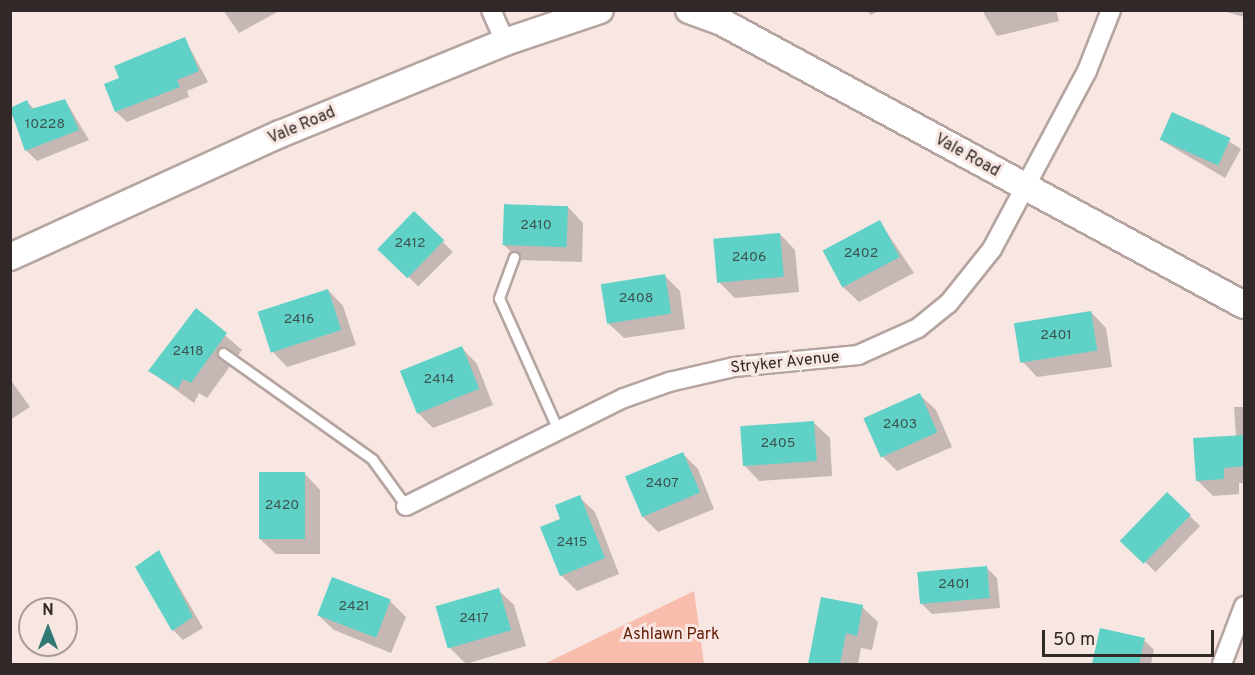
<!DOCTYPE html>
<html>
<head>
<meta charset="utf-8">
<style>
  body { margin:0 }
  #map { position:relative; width:1255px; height:675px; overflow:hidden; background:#f7e6e1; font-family:Overpass,sans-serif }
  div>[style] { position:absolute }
  .green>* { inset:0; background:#f8bdac }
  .shadow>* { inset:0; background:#0003; transform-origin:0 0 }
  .building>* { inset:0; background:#5fd1c7; transform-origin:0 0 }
  .roads { filter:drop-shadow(2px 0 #b5a49f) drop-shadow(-2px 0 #b5a49f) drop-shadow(0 2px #b5a49f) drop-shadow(0 -2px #b5a49f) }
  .service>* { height:9px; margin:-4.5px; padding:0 4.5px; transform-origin:4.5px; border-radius:4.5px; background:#fff }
  .minor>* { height:18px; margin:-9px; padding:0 9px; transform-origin:9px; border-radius:9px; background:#fff }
  .secondary>* { height:26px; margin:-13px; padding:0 13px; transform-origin:13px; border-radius:13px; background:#fff }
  span { translate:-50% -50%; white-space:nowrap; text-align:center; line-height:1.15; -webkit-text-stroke:6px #f7e6e1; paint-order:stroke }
  .number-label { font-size:14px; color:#3c534f }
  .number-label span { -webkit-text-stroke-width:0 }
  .street-label { font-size:16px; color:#302927 }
  .park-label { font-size:16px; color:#611903 }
  .frame { position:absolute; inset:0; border:12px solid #302927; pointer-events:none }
  .north { position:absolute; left:18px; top:597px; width:60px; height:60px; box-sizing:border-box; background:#f7e6e1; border:2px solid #a79a97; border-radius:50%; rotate:0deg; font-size:16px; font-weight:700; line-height:24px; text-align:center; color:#302927 }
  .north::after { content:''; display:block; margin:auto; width:21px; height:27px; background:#317973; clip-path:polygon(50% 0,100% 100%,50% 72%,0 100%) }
  .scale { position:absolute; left:1042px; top:630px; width:172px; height:27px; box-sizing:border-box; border:3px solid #302927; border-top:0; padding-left:8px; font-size:18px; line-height:21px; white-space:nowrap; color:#302927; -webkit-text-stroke:4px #f7e6e1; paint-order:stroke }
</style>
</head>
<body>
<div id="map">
  <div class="green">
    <i style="clip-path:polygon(694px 591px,704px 664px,544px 664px)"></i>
  </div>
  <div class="shadow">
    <i style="clip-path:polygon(223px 10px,281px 10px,239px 33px)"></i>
    <i style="clip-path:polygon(866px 10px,881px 10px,871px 15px)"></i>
    <i style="clip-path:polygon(982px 10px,1056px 10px,1059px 21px,997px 36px)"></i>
    <i style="clip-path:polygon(1244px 10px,1244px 17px,1220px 10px)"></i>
    <i style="clip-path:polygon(185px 39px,208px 82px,187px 91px,189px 97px,127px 122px,116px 112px,121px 79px)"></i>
    <i style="clip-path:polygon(65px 100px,89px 140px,37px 161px,26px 150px,10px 110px,27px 102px,35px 110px)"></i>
    <i style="clip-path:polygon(1202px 124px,1241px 149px,1225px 178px,1159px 139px)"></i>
    <i style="clip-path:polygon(568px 207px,583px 223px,582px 262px,520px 260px,504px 245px)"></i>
    <i style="left:414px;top:213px;width:55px;height:49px;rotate:45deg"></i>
    <i style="clip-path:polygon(880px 222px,914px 273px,859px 302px,843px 287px)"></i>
    <i style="clip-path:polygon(780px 234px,795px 250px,799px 292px,735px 298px,719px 282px)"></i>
    <i style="clip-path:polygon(664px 275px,680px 291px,685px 329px,624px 338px,608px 323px)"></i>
    <i style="clip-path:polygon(328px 290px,343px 306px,356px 345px,287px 367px,272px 351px)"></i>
    <i style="clip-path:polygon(196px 310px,242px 350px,207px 398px,199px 393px,194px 403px,150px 371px)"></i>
    <i style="clip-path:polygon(1091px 312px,1106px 328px,1112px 367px,1037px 377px,1022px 361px)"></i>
    <i style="clip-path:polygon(462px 348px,477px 364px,493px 405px,433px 428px,417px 412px)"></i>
    <i style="clip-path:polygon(10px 379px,30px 407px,10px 420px)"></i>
    <i style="clip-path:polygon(920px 395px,936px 410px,952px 447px,897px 471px,882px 456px)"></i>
    <i style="clip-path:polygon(1234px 407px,1244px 407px,1244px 483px,1239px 483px,1239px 494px,1213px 496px,1197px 480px,1236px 437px)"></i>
    <i style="clip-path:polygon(814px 423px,830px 438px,832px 476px,759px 481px,744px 465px)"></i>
    <i style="clip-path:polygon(683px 454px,698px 469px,714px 509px,658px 532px,642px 516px)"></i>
    <i style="clip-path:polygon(305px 474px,320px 490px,320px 554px,276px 554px,260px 539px)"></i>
    <i style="left:1167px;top:494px;width:46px;height:64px;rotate:44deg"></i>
    <i style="clip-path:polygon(579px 497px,595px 512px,619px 574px,577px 591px,561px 575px,562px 520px)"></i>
    <i style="clip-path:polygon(159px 552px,203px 628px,183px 640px,173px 630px)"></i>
    <i style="clip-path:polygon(986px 567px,997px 578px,1000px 608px,932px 614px,922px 604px)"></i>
    <i style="clip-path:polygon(498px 590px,514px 605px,526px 646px,466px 664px,450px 648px)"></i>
    <i style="clip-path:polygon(823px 599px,862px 607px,878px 622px,872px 650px,861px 648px,858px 664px,809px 664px)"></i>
    <i style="clip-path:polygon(390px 601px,406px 617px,391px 653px,334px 630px,318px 615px)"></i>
    <i style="clip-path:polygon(1101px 630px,1144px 640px,1154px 650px,1151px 664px,1093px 664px)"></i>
  </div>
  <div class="building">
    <i style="clip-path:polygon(185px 37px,199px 71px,177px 80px,180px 87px,115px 112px,104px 84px,119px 78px,114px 66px)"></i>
    <i style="clip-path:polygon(65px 99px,79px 130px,25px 151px,10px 108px,27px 100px,31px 109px)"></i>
    <i style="left:1172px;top:112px;width:64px;height:30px;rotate:24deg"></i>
    <i style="left:504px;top:204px;width:64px;height:41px;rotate:2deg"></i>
    <i style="left:414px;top:211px;width:42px;height:53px;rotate:44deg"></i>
    <i style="left:880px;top:220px;width:42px;height:65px;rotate:62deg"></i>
    <i style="left:780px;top:233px;width:44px;height:67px;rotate:85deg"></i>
    <i style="left:665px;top:274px;width:40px;height:65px;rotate:81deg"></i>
    <i style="left:328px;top:289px;width:43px;height:74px;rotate:72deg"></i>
    <i style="clip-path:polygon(196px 308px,227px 333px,191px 383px,183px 379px,178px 389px,148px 371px)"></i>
    <i style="left:1091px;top:311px;width:40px;height:78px;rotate:81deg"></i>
    <i style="left:462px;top:346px;width:46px;height:67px;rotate:68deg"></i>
    <i style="left:920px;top:393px;width:43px;height:62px;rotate:66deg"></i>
    <i style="left:814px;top:421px;width:40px;height:74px;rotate:86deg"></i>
    <i style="clip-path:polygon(1245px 435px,1245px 466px,1224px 468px,1224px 479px,1196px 481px,1193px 438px)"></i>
    <i style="left:683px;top:452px;width:44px;height:63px;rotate:67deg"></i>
    <i style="left:259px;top:472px;width:46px;height:67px"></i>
    <i style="left:1167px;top:492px;width:33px;height:68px;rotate:44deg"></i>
    <i style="clip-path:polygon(580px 495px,605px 558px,560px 576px,540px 527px,560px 519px,555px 505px)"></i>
    <i style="clip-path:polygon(159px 550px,193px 617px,172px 631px,135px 567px)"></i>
    <i style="left:987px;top:566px;width:32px;height:70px;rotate:85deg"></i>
    <i style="left:332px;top:577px;width:63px;height:41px;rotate:21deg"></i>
    <i style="left:499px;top:588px;width:44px;height:66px;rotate:74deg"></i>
    <i style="clip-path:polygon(821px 597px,863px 605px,857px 636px,846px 633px,840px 664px,808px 664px)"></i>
    <i style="clip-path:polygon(1100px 628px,1145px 638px,1139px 664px,1092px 664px)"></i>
  </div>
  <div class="roads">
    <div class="service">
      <i style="left:514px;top:257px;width:44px;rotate:110.1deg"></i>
      <i style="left:499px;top:298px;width:145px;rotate:65.9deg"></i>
      <i style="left:223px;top:353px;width:183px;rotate:35.4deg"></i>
      <i style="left:372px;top:459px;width:58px;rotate:54.1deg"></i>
    </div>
    <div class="minor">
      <i style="left:491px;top:10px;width:35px;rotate:66deg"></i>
      <i style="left:406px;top:506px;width:243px;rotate:-26.4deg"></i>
      <i style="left:624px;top:398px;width:48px;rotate:-19.6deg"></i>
      <i style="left:669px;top:382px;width:67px;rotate:-13deg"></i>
      <i style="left:734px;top:367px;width:125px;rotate:-5.5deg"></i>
      <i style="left:858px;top:355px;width:66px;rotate:-24.2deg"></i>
      <i style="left:918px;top:328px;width:38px;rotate:-39deg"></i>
      <i style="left:948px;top:304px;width:70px;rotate:-51.3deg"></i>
      <i style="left:992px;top:249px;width:202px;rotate:-61.9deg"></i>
      <i style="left:1087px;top:71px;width:66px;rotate:-68.5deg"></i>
      <i style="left:1222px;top:664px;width:62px;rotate:-69.2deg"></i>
    </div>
    <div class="secondary">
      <i style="left:689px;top:10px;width:33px;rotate:20deg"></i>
      <i style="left:720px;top:21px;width:596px;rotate:28.46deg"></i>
      <i style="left:10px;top:257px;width:297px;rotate:-24.5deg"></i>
      <i style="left:280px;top:134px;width:243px;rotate:-22.2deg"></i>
      <i style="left:505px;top:42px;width:100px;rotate:-18.6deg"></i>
    </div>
  </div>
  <div class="number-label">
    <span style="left:45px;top:125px">10228</span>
    <span style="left:536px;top:226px">2410</span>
    <span style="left:410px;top:244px">2412</span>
    <span style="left:861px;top:254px">2402</span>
    <span style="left:749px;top:258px">2406</span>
    <span style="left:636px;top:299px">2408</span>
    <span style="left:299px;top:320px">2416</span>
    <span style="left:1056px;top:336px">2401</span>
    <span style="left:188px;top:352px">2418</span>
    <span style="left:439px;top:380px">2414</span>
    <span style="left:900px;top:425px">2403</span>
    <span style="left:778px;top:444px">2405</span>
    <span style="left:662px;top:484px">2407</span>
    <span style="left:282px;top:506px">2420</span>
    <span style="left:572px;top:543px">2415</span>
    <span style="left:954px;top:585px">2401</span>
    <span style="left:354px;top:607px">2421</span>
    <span style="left:474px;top:619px">2417</span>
  </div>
  <div class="street-label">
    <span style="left:302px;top:126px;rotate:-23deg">Vale Road</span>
    <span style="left:967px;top:156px;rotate:29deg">Vale Road</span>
    <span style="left:785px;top:363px;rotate:-6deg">Stryker Avenue</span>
  </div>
  <div class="park-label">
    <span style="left:671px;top:635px">Ashlawn Park</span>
  </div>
  <div class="frame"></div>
  <div class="north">N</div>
  <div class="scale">50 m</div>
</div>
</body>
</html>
